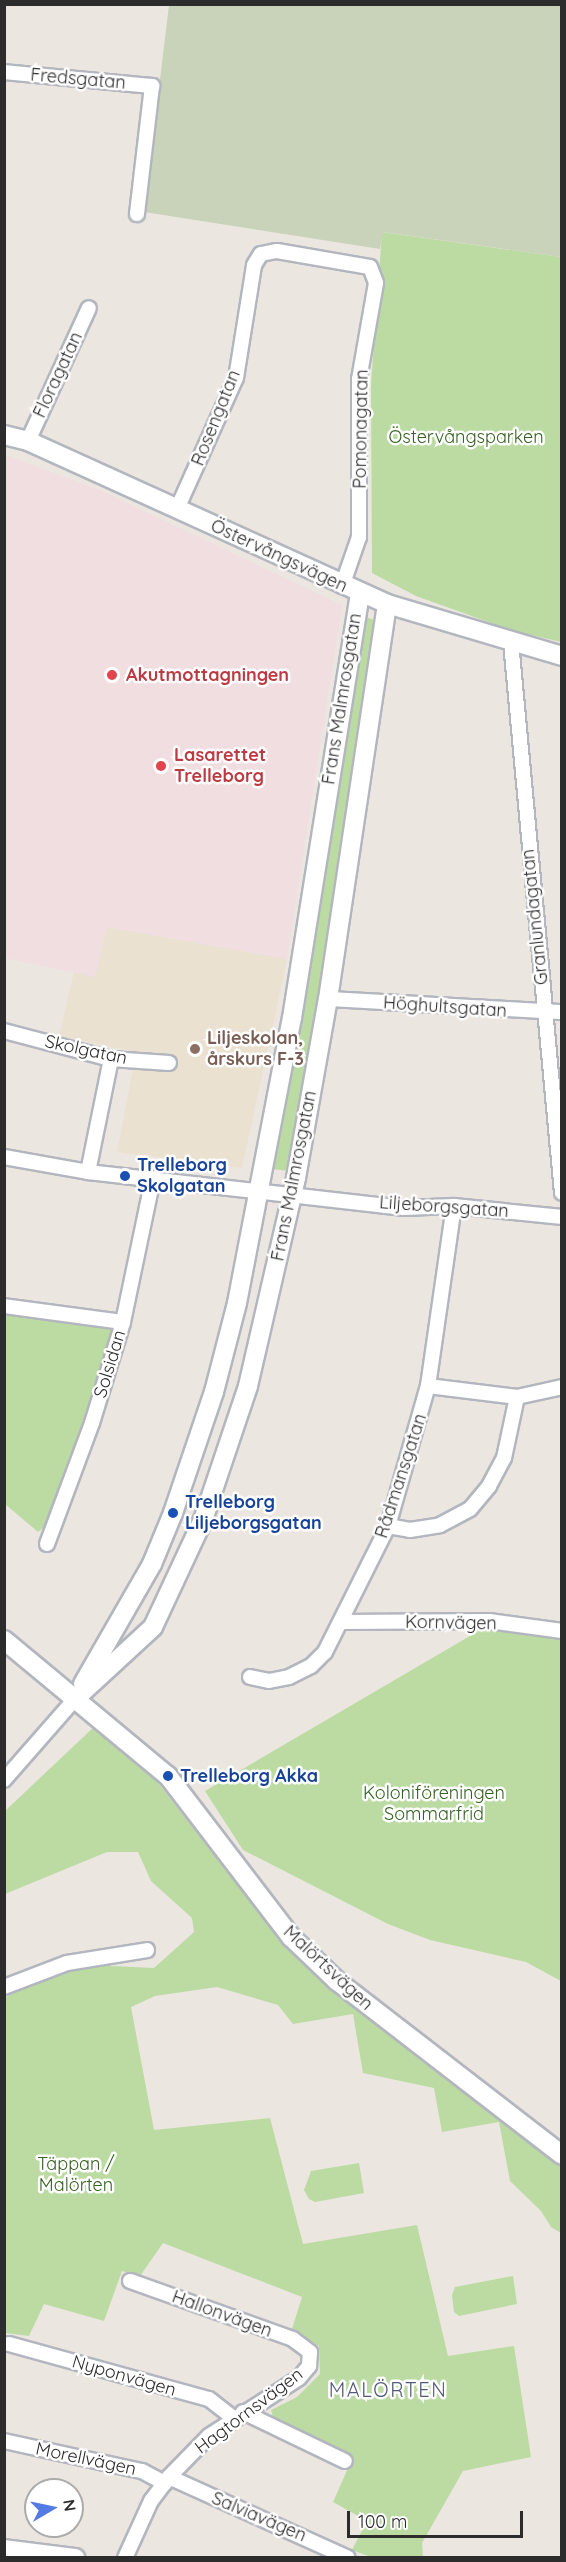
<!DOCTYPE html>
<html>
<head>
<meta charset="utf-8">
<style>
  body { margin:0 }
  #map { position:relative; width:566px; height:2562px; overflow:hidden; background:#ece6e0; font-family:Quicksand,sans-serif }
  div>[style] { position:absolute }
  .education>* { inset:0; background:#ebe1d1 }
  .medical>* { inset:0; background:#f1dee1 }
  .green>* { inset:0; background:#bbdba3 }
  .cemetery>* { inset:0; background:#c8d3b9 }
  .roads { filter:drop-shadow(2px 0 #b3b6be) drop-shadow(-2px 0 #b3b6be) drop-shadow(0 2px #b3b6be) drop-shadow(0 -2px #b3b6be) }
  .street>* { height:14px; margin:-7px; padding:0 7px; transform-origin:7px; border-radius:7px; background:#fff }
  .secondary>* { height:18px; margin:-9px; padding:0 9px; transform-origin:9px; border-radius:9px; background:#fff }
  .dots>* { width:16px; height:16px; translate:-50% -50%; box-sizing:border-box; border:3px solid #fff; border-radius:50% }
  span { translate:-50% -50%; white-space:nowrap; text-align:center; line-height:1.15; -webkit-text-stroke:5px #fff; paint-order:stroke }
  .street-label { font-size:18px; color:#2c2c2c }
  .park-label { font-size:18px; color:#356123 }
  .health-label { font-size:18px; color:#be3a42; font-weight:700 }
  .left { translate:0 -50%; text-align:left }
  .education-label { font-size:18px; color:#785e54; font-weight:700 }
  .transit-label { font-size:18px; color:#164399; font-weight:700 }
  .neighbourhood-label { font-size:20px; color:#515b77; letter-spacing:1.5px }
  .frame { position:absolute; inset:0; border:6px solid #2c2c2c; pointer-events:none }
  .north { position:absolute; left:24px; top:2478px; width:60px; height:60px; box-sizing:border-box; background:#fff; border:2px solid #ababab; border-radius:50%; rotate:81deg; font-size:16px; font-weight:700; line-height:24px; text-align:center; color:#2c2c2c }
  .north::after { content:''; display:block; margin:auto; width:21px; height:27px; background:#547ae5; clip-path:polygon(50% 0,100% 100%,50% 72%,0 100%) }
  .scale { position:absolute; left:347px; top:2511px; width:176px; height:27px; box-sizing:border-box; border:3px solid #2c2c2c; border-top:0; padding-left:8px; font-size:18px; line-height:21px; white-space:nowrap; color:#2c2c2c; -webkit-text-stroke:4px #fff; paint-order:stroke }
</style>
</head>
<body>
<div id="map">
  <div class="education">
    <i style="clip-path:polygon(106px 927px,287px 959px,242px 1168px,117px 1152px,136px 1052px,59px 1036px,74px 972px,95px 976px)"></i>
  </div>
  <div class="medical">
    <i style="clip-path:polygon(5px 455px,100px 490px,342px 605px,287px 959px,107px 927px,95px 977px,5px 958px)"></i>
  </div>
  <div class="green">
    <i style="clip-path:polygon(382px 232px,561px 257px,561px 642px,511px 630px,416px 596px,372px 573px,371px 384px)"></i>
    <i style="clip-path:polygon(364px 616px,378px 622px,290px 1171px,271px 1169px)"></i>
    <i style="clip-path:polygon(5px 1312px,107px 1327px,114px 1333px,48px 1524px,38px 1532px,5px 1504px)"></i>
    <i style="clip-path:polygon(487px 1626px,561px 1636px,561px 1981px,526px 1962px,430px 1940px,388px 1924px,243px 1850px,205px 1791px)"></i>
    <i style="clip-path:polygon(96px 1725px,152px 1775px,287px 1948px,336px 1991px,561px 2166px,561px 2233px,551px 2227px,541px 2211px,510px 2181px,499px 2122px,442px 2132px,434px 2088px,363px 2073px,353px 2014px,293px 2024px,278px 2005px,217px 1987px,155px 1996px,131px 2007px,154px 2130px,270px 2118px,303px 2244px,417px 2225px,448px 2356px,514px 2346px,531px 2457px,463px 2471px,422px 2543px,423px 2557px,371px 2557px,352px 2550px,367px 2521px,333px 2502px,353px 2457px,273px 2417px,271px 2410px,297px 2397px,320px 2374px,319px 2346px,292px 2329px,302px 2297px,163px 2243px,140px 2276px,122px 2271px,104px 2321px,44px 2304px,29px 2336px,5px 2333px,4px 1998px,33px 1982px,91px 1965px,154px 1968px,194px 1932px,192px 1918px,151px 1881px,138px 1852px,107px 1852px,5px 1894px,5px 1811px)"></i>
    <i style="clip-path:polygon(359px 2163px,364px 2193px,315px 2202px,309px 2199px,304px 2190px,311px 2171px)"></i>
    <i style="clip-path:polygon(513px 2276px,517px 2304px,459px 2316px,454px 2312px,452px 2295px,455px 2287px)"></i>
  </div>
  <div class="cemetery">
    <i style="clip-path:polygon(169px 5px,561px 5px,561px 257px,383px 232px,380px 249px,144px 212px)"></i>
  </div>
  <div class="roads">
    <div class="street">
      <i style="left:4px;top:72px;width:149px;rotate:5.4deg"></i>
      <i style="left:152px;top:86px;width:129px;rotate:96.7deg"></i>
      <i style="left:28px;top:441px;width:146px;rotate:-65.4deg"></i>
      <i style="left:177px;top:509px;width:144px;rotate:-65.8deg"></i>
      <i style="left:236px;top:378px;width:114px;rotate:-80.9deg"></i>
      <i style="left:254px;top:265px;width:13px;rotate:-58deg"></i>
      <i style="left:261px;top:254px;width:16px;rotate:-11deg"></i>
      <i style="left:277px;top:251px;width:94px;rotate:9.8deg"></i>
      <i style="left:370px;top:267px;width:17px;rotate:69deg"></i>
      <i style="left:376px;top:283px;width:97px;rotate:100deg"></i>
      <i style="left:359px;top:379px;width:158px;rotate:90deg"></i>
      <i style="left:359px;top:537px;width:52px;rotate:109.1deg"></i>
      <i style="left:511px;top:642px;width:553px;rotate:84.71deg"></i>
      <i style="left:328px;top:999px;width:234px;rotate:3.2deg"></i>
      <i style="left:4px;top:1031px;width:111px;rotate:14.7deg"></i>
      <i style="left:111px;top:1059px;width:58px;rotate:3.9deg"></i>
      <i style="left:4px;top:1157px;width:85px;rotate:10.1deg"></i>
      <i style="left:88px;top:1172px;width:318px;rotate:6.5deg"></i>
      <i style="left:404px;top:1208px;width:50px;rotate:-2.3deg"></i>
      <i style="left:454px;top:1206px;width:109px;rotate:5.8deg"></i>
      <i style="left:88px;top:1172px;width:115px;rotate:-78.5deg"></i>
      <i style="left:4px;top:1306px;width:120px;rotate:7.7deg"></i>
      <i style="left:428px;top:1386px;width:90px;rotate:7deg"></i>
      <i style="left:517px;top:1397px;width:46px;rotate:-12.5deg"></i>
      <i style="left:388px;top:1526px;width:22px;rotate:10deg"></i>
      <i style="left:410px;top:1530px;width:30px;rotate:-9deg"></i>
      <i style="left:440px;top:1525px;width:34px;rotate:-28deg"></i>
      <i style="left:470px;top:1509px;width:30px;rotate:-50deg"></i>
      <i style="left:489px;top:1486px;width:32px;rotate:-62deg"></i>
      <i style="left:504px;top:1458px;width:62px;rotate:-78deg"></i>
      <i style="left:47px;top:1544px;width:129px;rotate:-69.6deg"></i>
      <i style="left:92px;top:1423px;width:106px;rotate:-72.9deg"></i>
      <i style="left:123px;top:1322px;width:147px;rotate:-78.2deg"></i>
      <i style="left:341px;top:1622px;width:148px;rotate:-0.4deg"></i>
      <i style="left:489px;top:1621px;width:74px;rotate:7.8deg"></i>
      <i style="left:250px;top:1677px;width:19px;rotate:12deg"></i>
      <i style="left:269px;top:1681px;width:20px;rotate:-11deg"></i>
      <i style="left:289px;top:1677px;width:25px;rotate:-27deg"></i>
      <i style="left:311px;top:1666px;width:20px;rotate:-45deg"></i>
      <i style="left:325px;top:1652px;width:141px;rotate:-63.4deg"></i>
      <i style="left:388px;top:1526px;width:146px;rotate:-74.1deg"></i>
      <i style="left:428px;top:1386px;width:182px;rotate:-81.8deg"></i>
      <i style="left:4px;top:1780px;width:108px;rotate:-48.8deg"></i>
      <i style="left:4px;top:1987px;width:67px;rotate:-20.9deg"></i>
      <i style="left:67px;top:1963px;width:81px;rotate:-9.2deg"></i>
      <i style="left:9px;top:2344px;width:207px;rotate:15.4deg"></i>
      <i style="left:209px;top:2399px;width:31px;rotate:38deg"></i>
      <i style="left:243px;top:2412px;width:113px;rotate:25.7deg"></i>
      <i style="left:4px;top:2441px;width:141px;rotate:12.3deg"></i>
      <i style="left:142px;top:2471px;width:26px;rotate:28deg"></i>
      <i style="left:169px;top:2477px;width:196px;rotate:24.3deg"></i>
      <i style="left:125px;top:2558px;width:63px;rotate:-65.5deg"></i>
      <i style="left:151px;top:2501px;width:30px;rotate:-53deg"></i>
      <i style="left:169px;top:2477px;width:57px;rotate:-45.7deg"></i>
      <i style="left:209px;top:2436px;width:107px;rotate:-32.8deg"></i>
      <i style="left:299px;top:2378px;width:16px;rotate:-50deg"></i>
      <i style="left:309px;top:2366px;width:14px;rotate:-86deg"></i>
      <i style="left:310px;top:2352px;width:21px;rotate:-143deg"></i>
      <i style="left:293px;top:2339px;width:173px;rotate:-160.4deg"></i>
    </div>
    <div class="secondary">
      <i style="left:4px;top:435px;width:25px;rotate:14deg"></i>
      <i style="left:28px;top:441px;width:394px;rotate:24.4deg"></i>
      <i style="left:387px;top:604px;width:183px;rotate:16.5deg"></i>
      <i style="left:4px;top:1640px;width:213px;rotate:39.7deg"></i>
      <i style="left:168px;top:1776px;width:203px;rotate:52.6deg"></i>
      <i style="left:291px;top:1937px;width:64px;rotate:43.7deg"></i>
      <i style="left:337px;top:1981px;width:284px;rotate:37.7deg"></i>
      <i style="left:83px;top:1684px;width:138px;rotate:-60.1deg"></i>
      <i style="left:152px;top:1564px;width:55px;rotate:-67.6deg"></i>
      <i style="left:173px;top:1513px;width:128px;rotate:-71.3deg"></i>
      <i style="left:214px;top:1392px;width:92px;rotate:-75.5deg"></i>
      <i style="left:237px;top:1303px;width:290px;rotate:-79.1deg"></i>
      <i style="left:292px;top:1018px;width:430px;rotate:-80.9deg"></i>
      <i style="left:75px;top:1699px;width:106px;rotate:-42.7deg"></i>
      <i style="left:153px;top:1627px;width:118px;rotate:-65deg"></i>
      <i style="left:203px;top:1520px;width:141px;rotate:-71.4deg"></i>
      <i style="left:248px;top:1386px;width:213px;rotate:-77deg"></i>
      <i style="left:296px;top:1178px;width:182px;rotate:-79.9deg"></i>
      <i style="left:328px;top:999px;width:399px;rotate:-81.5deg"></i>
      <i style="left:4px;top:2549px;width:72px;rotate:7.2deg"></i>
    </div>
  </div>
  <div class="dots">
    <i style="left:112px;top:675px;background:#e0444e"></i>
    <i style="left:161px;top:766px;background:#e0444e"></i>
    <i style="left:195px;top:1049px;background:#8d6e63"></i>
    <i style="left:125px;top:1176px;background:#1a4fb4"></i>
    <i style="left:173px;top:1513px;background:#1a4fb4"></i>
    <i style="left:168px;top:1776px;background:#1a4fb4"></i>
  </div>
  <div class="street-label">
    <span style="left:78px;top:79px;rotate:5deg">Fredsgatan</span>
    <span style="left:58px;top:375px;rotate:-65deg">Floragatan</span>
    <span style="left:216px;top:418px;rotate:-68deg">Rosengatan</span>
    <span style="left:361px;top:429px;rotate:-89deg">Pomonagatan</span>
    <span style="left:279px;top:556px;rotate:25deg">Östervångsvägen</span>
    <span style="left:342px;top:699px;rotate:-81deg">Frans Malmrosgatan</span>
    <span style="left:535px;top:917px;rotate:-96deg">Granlundagatan</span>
    <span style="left:445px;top:1007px;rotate:4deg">Höghultsgatan</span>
    <span style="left:86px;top:1050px;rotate:12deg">Skolgatan</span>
    <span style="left:294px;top:1176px;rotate:-79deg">Frans Malmrosgatan</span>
    <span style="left:444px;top:1207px;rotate:4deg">Liljeborgsgatan</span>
    <span style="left:110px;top:1364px;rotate:-73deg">Solsidan</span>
    <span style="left:401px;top:1476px;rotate:-72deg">Rådmansgatan</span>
    <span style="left:451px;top:1623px;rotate:1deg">Kornvägen</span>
    <span style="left:328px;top:1968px;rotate:43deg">Malörtsvägen</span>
    <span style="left:222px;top:2314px;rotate:20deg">Hallonvägen</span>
    <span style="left:124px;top:2376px;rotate:16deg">Nyponvägen</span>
    <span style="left:249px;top:2411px;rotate:-37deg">Hagtornsvägen</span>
    <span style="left:86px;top:2459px;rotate:12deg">Morellvägen</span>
    <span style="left:259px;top:2517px;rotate:23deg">Salviavägen</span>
  </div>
  <div class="park-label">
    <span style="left:466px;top:437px">Östervångsparken</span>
    <span style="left:434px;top:1804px">Koloniföreningen<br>Sommarfrid</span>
    <span style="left:76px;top:2175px">Täppan /<br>Malörten</span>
  </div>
  <div class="health-label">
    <span class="left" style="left:126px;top:675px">Akutmottagningen</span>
    <span class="left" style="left:174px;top:766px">Lasarettet<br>Trelleborg</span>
  </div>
  <div class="education-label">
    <span class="left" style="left:207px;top:1049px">Liljeskolan,<br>årskurs F-3</span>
  </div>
  <div class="transit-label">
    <span class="left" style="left:137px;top:1176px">Trelleborg<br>Skolgatan</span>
    <span class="left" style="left:185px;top:1513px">Trelleborg<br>Liljeborgsgatan</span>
    <span class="left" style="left:180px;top:1776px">Trelleborg Akka</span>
  </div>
  <div class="neighbourhood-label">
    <span style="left:388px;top:2389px">MALÖRTEN</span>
  </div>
  <div class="frame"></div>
  <div class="north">N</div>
  <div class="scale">100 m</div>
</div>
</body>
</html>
